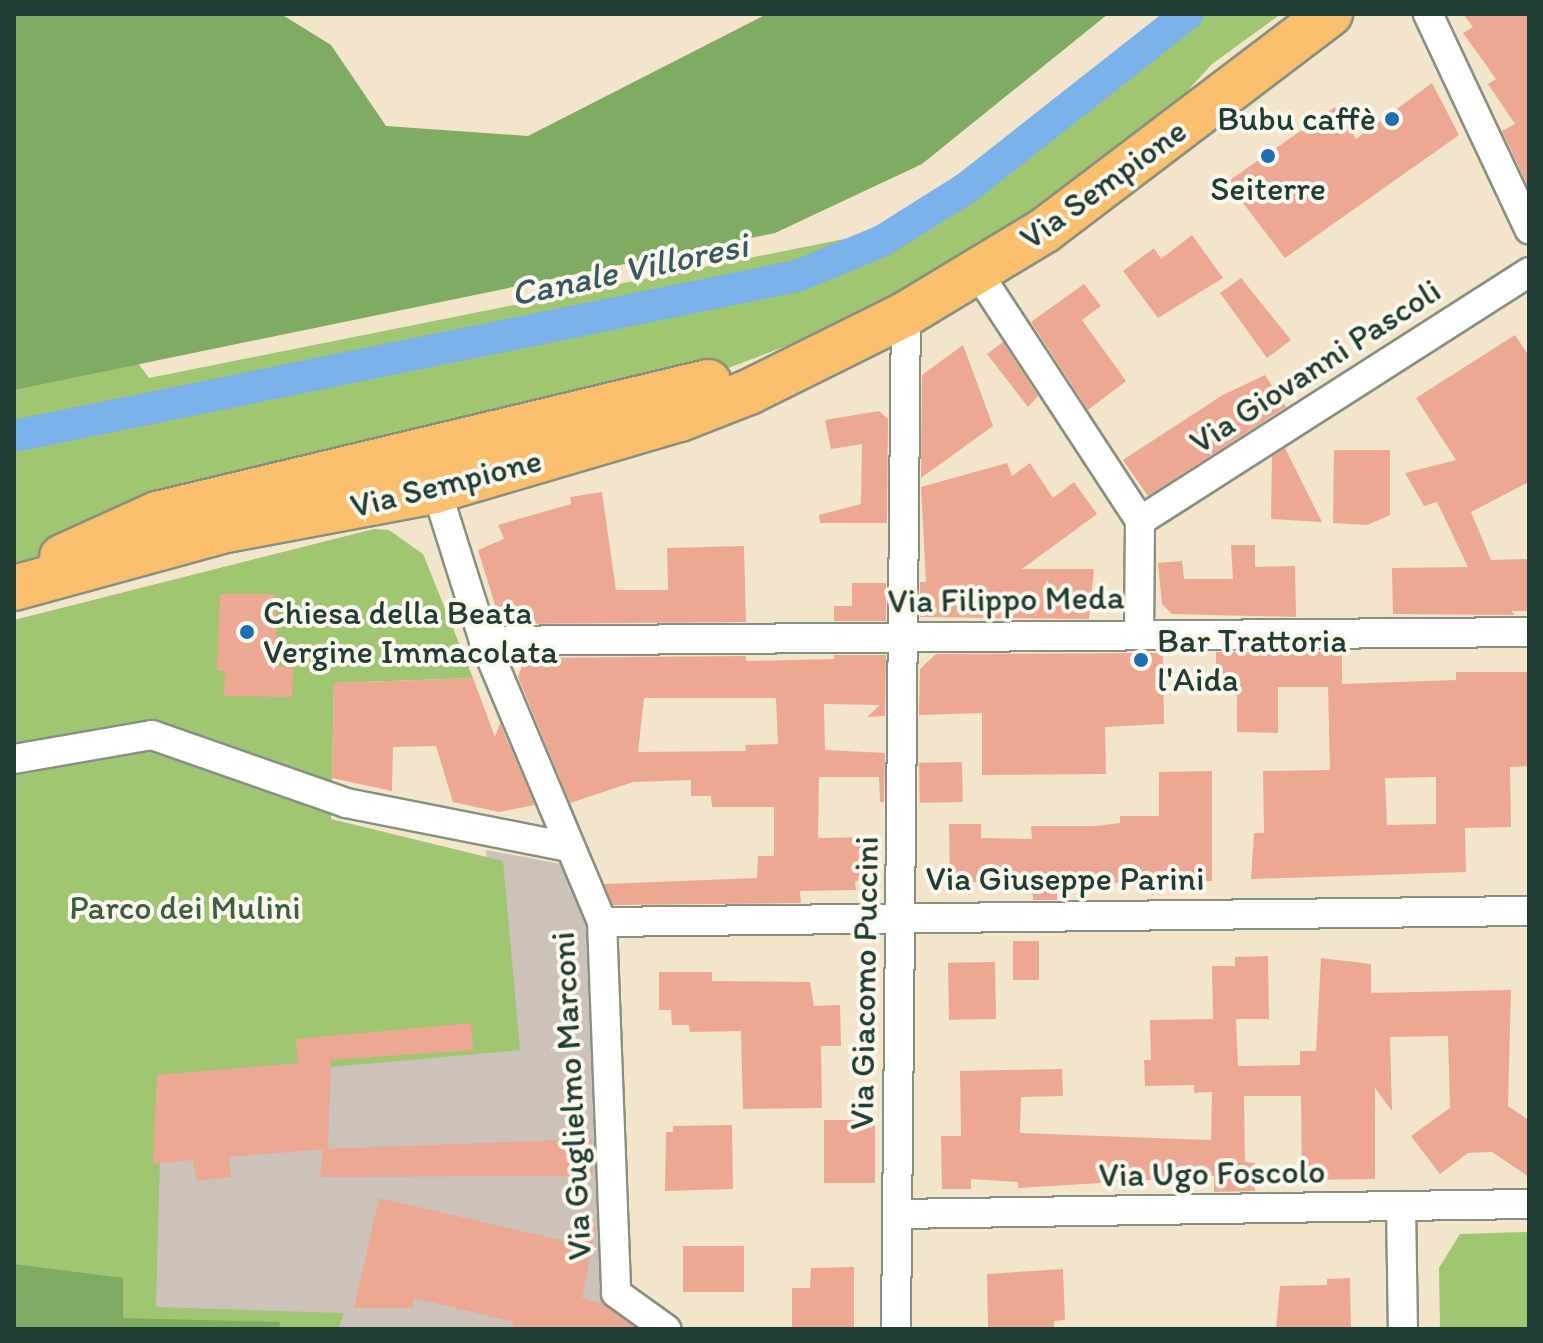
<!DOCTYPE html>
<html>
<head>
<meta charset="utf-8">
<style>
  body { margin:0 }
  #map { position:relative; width:1543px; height:1343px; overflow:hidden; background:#f2e5cb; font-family:Itim,sans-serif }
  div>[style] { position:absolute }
  .industrial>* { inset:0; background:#ccc2b9 }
  .green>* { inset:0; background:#a0c671 }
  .forest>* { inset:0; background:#80ab63 }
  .canal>* { height:32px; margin:-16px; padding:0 16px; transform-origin:16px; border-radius:16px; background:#7ab2e9 }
  .building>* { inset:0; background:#eca893; transform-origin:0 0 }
  .roads { filter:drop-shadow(2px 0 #889180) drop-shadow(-2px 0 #889180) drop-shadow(0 2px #889180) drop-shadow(0 -2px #889180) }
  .street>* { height:28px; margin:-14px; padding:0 14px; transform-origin:14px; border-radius:14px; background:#fff }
  .primary>* { height:44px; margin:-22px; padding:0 22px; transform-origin:22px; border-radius:22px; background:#f9bf6d }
  .dots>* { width:22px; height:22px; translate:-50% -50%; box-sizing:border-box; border:4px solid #fbf7ec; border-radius:50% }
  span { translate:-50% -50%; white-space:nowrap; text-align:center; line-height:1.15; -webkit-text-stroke:8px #fbf7ec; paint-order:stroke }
  .poi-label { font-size:34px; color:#1f3d34 }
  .right { translate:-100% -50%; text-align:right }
  .left { translate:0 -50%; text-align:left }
  .street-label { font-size:34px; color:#1f3d34 }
  .park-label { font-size:34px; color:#3f5f43 }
  .water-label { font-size:36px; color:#365a61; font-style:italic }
  .frame { position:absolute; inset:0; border:16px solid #1f3d34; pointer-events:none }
</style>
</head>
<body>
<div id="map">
  <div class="industrial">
    <i style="clip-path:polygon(486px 850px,572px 866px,599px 926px,612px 1296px,659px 1329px,279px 1329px,123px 1318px,124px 1046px,500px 1008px)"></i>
  </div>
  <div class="green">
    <i style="clip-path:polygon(1202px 14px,1281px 14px,1212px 64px,1159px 122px,1038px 211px,954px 266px,841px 325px,710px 375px,14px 567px,14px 369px,126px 347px,149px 378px,929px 222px)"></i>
    <i style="clip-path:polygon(374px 529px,389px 530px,423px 554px,473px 678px,334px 683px,331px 819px,503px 861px,520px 1050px,162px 1082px,156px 1307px,344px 1313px,338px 1329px,14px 1329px,14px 620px)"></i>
    <i style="clip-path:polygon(1529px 1232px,1529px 1329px,1440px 1329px,1439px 1268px,1460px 1234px)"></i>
  </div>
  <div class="forest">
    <i style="clip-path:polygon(14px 14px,281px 14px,331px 45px,386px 126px,528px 136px,767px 14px,1108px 14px,922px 164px,775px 233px,14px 390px)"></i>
    <i style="clip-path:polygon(14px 1264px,123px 1278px,123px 1318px,280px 1322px,279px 1329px,14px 1329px)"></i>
  </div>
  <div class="canal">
    <i style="left:14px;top:436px;width:799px;rotate:-11.55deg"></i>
    <i style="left:797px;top:276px;width:92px;rotate:-22.4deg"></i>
    <i style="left:882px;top:241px;width:98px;rotate:-32.1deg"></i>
    <i style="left:965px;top:189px;width:283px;rotate:-38.2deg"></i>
  </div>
  <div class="building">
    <i style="clip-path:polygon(1463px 14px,1529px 14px,1529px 189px,1502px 131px,1515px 124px,1488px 84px,1496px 79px,1463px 33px,1473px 27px)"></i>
    <i style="clip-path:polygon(1432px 83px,1459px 135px,1285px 258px,1227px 182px,1335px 107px,1356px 139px)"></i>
    <i style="clip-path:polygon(1192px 235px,1223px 278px,1158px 318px,1123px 271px,1154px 248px,1161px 259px)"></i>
    <i style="clip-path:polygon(1241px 278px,1291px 340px,1267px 358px,1220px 293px)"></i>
    <i style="clip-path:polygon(1084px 284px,1101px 306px,1082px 320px,1126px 381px,1088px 410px,1031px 322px)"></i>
    <i style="clip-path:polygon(1515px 335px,1529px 356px,1529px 482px,1471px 512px,1491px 560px,1529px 559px,1529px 611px,1512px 611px,1514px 615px,1393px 614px,1392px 568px,1468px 567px,1437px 502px,1424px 506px,1405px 473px,1456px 460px,1416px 398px)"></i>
    <i style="clip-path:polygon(1003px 342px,1038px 396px,1028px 407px,987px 354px)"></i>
    <i style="clip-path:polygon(963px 345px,993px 426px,921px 478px,922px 375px)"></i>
    <i style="clip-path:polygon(1265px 375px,1286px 407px,1148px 496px,1123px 460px,1221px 396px)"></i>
    <i style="clip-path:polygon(879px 411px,888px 419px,887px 523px,820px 523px,819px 515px,861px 504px,862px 444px,831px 449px,825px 420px)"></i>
    <i style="clip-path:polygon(1285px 448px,1322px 522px,1271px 519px,1272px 457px)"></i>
    <i style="clip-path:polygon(1334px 450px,1390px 450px,1390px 515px,1367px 525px,1333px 523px)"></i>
    <i style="clip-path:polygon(1007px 463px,1012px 476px,1030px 463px,1053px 498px,1074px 482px,1097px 514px,1022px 569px,1094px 569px,1089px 619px,920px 617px,920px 582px,926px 582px,921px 487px)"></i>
    <i style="clip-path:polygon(602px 492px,616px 590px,668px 590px,667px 548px,744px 546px,746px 622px,501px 624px,478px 550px,504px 539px,498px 525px,571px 504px,570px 497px)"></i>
    <i style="clip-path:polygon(1231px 545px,1255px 545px,1255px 567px,1295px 566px,1296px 617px,1172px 614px,1162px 604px,1158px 563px,1182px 561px,1184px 579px,1233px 579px)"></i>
    <i style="clip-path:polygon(852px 583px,886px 583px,886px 621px,834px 621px,834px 606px,852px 606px)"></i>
    <i style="clip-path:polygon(220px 594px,275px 594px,277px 667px,293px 666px,292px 697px,224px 696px,225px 670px,217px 671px)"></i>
    <i style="clip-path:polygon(evenodd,1342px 651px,1342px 684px,1456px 680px,1456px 672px,1529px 672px,1529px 766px,1510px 767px,1511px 827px,1465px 828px,1466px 872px,1251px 879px,1254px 833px,1264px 833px,1263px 771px,1330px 770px,1328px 687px,1278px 687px,1278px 733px,1237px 732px,1237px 694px,1216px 693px,1216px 652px,1342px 651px,1436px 777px,1436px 824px,1387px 825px,1385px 778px,1436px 777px)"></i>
    <i style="clip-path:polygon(1163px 653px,1164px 724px,1105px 727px,1106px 774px,982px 775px,982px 713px,919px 715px,920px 669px,936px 654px)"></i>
    <i style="clip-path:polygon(evenodd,834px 655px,886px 655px,885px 716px,867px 717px,880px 705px,824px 704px,825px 750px,885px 753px,884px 802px,880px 802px,879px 777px,819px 777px,818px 838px,873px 837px,874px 881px,855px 881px,856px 890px,800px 891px,801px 903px,613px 905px,604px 884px,757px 878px,758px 856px,774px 856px,774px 807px,712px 807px,711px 796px,691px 796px,691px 780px,633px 782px,570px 803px,518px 677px,525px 658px,746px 656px,746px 661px,834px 659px,834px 655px,644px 698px,776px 698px,778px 744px,745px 745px,746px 751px,638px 752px,644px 698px)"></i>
    <i style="clip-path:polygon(473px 678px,495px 737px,500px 723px,535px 805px,499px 812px,453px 802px,436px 746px,393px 747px,392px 791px,332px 778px,334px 683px)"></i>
    <i style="left:962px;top:762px;width:40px;height:43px;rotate:89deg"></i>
    <i style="clip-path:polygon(1212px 771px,1212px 881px,1057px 884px,1057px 900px,1033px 900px,1032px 881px,950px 882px,949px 824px,981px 824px,981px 838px,1032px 839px,1031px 826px,1096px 826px,1120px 823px,1120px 816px,1159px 816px,1159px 772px)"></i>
    <i style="left:1013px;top:941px;width:26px;height:39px"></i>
    <i style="clip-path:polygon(1268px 956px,1269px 1019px,1236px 1019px,1238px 1066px,1300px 1065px,1300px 1051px,1316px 1051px,1321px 958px,1371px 964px,1371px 993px,1511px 990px,1508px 1106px,1529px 1120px,1529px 1177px,1492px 1152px,1468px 1153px,1440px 1174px,1411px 1136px,1450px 1108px,1448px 1036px,1390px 1037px,1392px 1111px,1375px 1088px,1375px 1179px,1302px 1180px,1301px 1096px,1244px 1096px,1245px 1162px,1255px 1163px,1255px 1191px,1214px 1192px,1214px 1176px,1018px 1188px,1018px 1182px,971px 1179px,971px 1189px,942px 1189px,941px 1136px,961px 1136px,960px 1071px,1062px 1069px,1063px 1096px,1021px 1097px,1020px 1133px,1211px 1140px,1212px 1092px,1194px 1093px,1194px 1085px,1145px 1086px,1144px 1060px,1151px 1060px,1150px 1020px,1213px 1019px,1212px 966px,1235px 966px,1235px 957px)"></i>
    <i style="left:995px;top:962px;width:57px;height:47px;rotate:89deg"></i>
    <i style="clip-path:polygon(659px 972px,712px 972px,712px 981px,810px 982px,814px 1006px,840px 1005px,841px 1046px,821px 1046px,822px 1108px,743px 1109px,741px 1031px,690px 1032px,689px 1025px,672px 1025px,671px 1010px,659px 1010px)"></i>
    <i style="clip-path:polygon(471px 1023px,473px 1050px,331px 1060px,328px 1149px,229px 1157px,231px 1177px,197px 1181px,193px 1160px,153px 1164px,157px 1075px,298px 1063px,296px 1039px)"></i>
    <i style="left:824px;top:1120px;width:51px;height:63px"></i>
    <i style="clip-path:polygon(732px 1125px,733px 1189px,665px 1191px,666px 1132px,673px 1132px,673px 1126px)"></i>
    <i style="clip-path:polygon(592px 1139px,593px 1176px,320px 1177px,323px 1149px)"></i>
    <i style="clip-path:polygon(379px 1198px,573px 1243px,573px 1220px,596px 1226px,582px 1298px,604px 1304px,637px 1329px,512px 1329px,514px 1322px,414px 1298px,413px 1308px,354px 1308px)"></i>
    <i style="left:683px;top:1246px;width:61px;height:46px"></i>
    <i style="clip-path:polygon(854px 1267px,854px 1329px,792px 1329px,792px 1288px,810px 1288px,811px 1268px)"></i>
    <i style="clip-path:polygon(1063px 1269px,1065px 1320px,1054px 1321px,1054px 1329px,988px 1329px,987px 1274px)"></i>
    <i style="clip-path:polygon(1350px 1278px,1351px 1329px,1276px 1329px,1280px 1286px,1327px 1285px,1327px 1279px)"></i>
  </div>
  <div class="roads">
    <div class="street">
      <i style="left:1428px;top:14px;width:238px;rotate:64.8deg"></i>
      <i style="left:978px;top:273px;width:296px;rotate:56.8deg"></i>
      <i style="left:1140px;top:521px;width:111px;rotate:90.5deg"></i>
      <i style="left:432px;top:476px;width:173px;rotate:72.5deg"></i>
      <i style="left:484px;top:641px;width:305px;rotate:67.2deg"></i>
      <i style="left:602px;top:922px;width:371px;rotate:87.8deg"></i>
      <i style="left:616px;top:1293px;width:62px;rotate:35.8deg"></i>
      <i style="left:1140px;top:521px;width:462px;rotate:-32.6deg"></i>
      <i style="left:484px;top:641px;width:1045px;rotate:-0.49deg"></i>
      <i style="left:14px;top:759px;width:140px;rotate:-9.9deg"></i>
      <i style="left:152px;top:735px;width:206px;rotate:19.3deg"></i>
      <i style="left:346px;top:803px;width:227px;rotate:11.2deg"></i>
      <i style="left:602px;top:922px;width:927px;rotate:-0.68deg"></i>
      <i style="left:1401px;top:1206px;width:123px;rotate:89.1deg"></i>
      <i style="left:897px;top:1214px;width:632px;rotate:-0.91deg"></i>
      <i style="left:896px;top:1329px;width:1015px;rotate:-89.44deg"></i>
    </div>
    <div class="primary">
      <i style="left:62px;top:557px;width:104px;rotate:-24.4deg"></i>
      <i style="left:157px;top:514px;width:567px;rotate:-13.47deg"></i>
      <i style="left:14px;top:588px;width:220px;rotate:-15.3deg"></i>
      <i style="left:226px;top:530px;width:213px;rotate:-10.6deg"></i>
      <i style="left:435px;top:491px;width:255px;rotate:-16.4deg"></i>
      <i style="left:680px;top:419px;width:74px;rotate:-21.4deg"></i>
      <i style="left:749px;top:392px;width:175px;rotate:-26.4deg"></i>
      <i style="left:906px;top:314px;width:162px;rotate:-31.1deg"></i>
      <i style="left:1045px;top:230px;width:358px;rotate:-37.2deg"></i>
    </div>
  </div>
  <div class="dots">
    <i style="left:1392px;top:119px;background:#1f6fb2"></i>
    <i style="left:1268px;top:156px;background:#1f6fb2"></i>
    <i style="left:247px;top:632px;background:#1f6fb2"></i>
    <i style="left:1141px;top:660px;background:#1f6fb2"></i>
  </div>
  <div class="poi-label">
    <span class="right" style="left:1376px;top:119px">Bubu caffè</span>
    <span style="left:1268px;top:189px">Seiterre</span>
    <span class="left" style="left:263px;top:632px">Chiesa della Beata<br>Vergine Immacolata</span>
    <span class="left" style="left:1157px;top:660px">Bar Trattoria<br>l'Aida</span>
  </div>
  <div class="street-label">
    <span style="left:1103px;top:184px;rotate:-36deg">Via Sempione</span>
    <span style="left:1315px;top:366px;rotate:-33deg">Via Giovanni Pascoli</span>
    <span style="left:446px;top:483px;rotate:-14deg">Via Sempione</span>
    <span style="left:1006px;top:599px;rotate:-1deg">Via Filippo Meda</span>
    <span style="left:1065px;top:879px">Via Giuseppe Parini</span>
    <span style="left:864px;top:983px;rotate:-89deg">Via Giacomo Puccini</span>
    <span style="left:571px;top:1096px;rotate:-93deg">Via Guglielmo Marconi</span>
    <span style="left:1212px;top:1173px;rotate:-1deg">Via Ugo Foscolo</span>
  </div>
  <div class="park-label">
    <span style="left:185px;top:908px">Parco dei Mulini</span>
  </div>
  <div class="water-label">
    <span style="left:629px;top:269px;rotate:-12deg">Canale Villoresi</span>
  </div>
  <div class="frame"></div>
</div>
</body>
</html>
